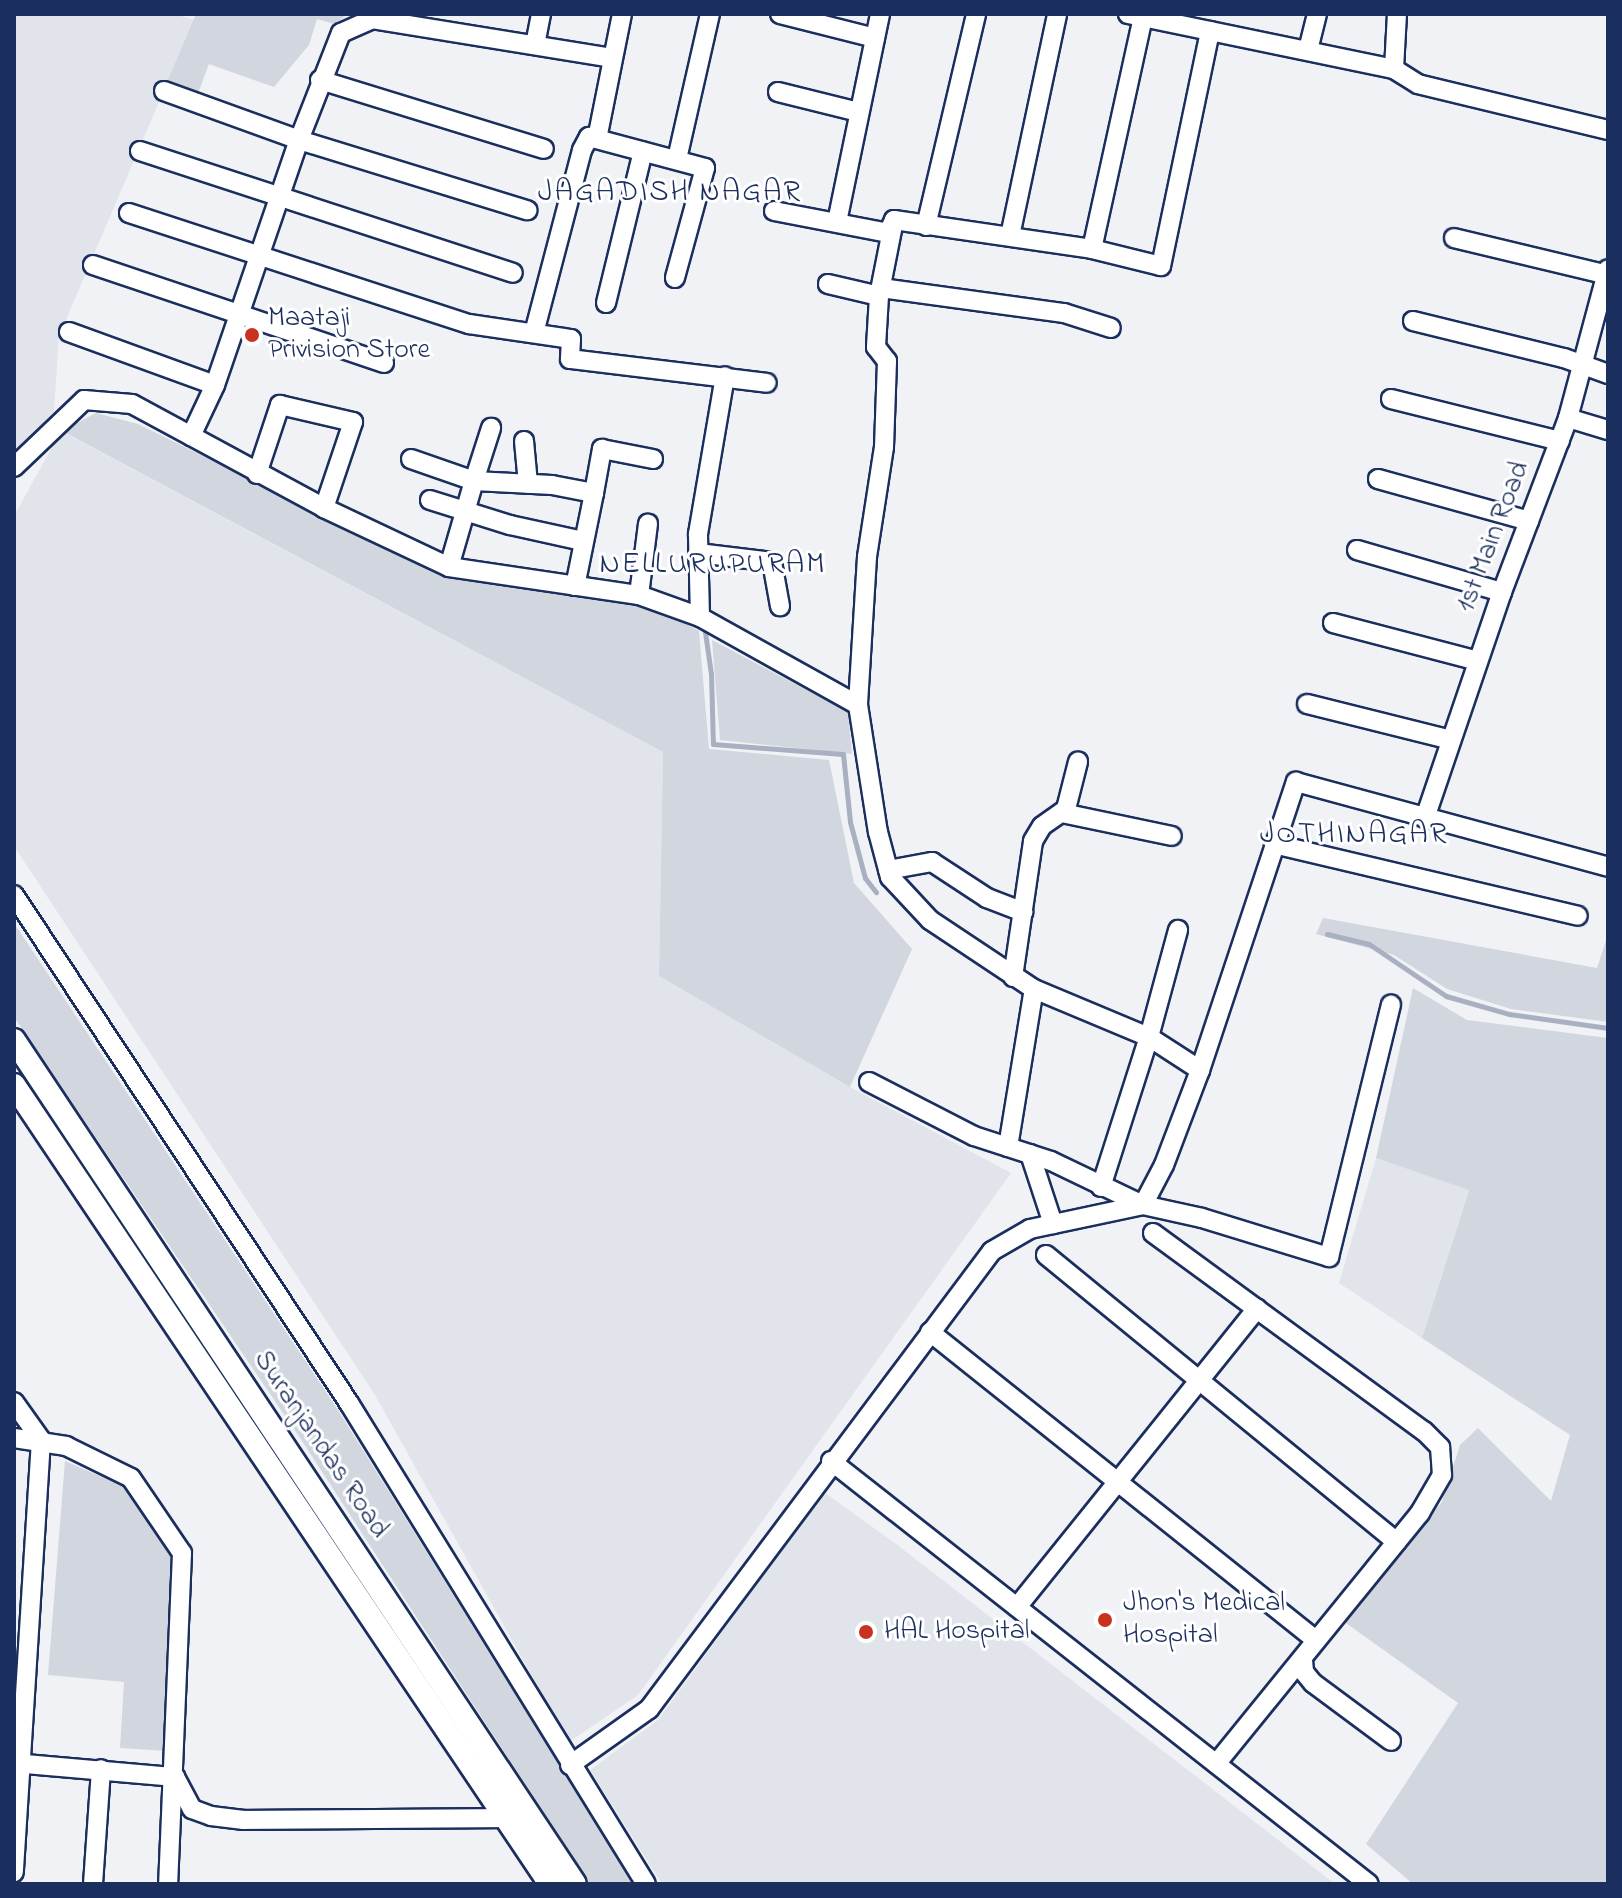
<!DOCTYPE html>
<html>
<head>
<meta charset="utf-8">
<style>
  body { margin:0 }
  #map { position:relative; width:1622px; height:1898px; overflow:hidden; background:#f1f2f5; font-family:"Indie Flower",sans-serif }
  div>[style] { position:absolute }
  .built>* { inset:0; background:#e1e4ea }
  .green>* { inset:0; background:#d2d6df }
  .stream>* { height:5px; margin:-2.5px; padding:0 2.5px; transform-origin:2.5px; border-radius:2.5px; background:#a8b0c2 }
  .roads { filter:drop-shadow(2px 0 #1b2f5e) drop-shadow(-2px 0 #1b2f5e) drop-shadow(0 2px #1b2f5e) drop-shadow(0 -2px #1b2f5e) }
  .minor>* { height:18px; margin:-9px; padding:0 9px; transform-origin:9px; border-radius:9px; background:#fff }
  .major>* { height:22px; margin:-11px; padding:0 11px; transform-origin:11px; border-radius:11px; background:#fff }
  .dots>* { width:22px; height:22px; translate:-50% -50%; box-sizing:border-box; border:4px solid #fff; border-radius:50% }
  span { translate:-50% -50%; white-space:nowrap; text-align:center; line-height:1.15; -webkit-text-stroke:6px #fff; paint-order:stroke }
  .poi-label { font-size:28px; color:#1b2f5e }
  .left { translate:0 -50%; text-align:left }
  .street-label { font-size:28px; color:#1b2f5e }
  .neighbourhood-label { font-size:30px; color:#1b2f5e; letter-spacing:2px }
  .frame { position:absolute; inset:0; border:16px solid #1b2f5e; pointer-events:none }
</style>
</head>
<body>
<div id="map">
  <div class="built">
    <i style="clip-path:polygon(14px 14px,175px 14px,194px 20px,59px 336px,54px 411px,14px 455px)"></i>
    <i style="clip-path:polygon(61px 431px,663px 752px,659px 976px,850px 1087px,1011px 1173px,638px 1695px,569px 1742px,375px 1395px,14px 846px,14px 516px)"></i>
    <i style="clip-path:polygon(1376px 1158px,1469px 1189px,1422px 1338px,1339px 1283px)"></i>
    <i style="clip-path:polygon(824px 1492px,896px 1544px,1335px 1884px,662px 1884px,590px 1770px,658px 1720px)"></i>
  </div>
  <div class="green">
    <i style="clip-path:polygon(196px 14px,348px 14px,334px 24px,317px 19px,309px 45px,274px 87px,209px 64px,197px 96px,167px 82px)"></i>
    <i style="clip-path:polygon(96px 413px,138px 424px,450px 578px,653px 606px,699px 631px,709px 749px,829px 760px,854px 883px,912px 949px,850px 1087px,659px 976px,663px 752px,62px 431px)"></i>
    <i style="clip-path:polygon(712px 640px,848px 712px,852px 754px,720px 740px)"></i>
    <i style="clip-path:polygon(1323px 918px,1597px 968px,1608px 934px,1608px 1022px,1511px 1009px,1447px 989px,1394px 955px,1316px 934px)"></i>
    <i style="clip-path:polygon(14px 923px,336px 1407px,634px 1884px,590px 1884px,300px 1438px,14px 1017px)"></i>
    <i style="clip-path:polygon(1413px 988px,1467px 1020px,1608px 1038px,1608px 1884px,1413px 1884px,1366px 1844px,1458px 1703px,1343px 1621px,1442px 1502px,1460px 1445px,1478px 1428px,1551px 1501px,1570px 1435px,1422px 1338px,1469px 1190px,1376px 1158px)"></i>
    <i style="clip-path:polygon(65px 1461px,123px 1486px,173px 1554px,168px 1751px,120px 1748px,124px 1682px,48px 1675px)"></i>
  </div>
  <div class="stream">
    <i style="left:705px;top:632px;width:42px;rotate:81.9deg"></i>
    <i style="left:711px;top:674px;width:70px;rotate:88.4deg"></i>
    <i style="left:713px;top:744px;width:130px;rotate:4.4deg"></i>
    <i style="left:843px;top:754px;width:68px;rotate:84.1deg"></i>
    <i style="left:850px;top:822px;width:58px;rotate:75deg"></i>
    <i style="left:865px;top:878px;width:18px;rotate:52deg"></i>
    <i style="left:1327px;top:934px;width:43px;rotate:13.4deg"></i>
    <i style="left:1369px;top:944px;width:93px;rotate:34deg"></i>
    <i style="left:1446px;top:996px;width:66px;rotate:15.9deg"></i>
    <i style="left:1509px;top:1014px;width:100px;rotate:8deg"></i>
  </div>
  <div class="roads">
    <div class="minor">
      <i style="left:780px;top:14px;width:98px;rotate:14.2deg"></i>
      <i style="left:1128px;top:14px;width:272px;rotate:11.7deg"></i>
      <i style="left:1394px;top:69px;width:28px;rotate:32deg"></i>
      <i style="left:1418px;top:84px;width:195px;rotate:13.6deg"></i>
      <i style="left:535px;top:45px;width:32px;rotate:-79deg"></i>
      <i style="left:1308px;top:50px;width:37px;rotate:-76deg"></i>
      <i style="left:1394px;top:69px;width:55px;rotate:-86.9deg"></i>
      <i style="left:320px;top:80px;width:234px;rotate:17.1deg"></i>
      <i style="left:164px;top:91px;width:144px;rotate:19.9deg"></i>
      <i style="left:299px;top:140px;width:239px;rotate:17.1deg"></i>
      <i style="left:778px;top:92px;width:82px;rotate:14deg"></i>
      <i style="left:597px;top:139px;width:127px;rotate:-78.7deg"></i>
      <i style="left:140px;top:151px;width:392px;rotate:18.1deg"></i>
      <i style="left:677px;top:159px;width:149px;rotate:-77.2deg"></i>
      <i style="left:774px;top:211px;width:116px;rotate:10.9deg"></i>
      <i style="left:888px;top:233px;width:14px;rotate:-65deg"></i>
      <i style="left:894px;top:220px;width:77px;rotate:101.2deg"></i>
      <i style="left:879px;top:296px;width:51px;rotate:93.4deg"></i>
      <i style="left:876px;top:347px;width:18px;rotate:52deg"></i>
      <i style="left:887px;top:361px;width:86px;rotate:92deg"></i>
      <i style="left:884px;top:447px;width:111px;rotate:98.8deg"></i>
      <i style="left:867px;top:557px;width:148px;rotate:93.5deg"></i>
      <i style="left:129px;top:213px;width:358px;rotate:18.1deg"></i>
      <i style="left:469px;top:324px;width:103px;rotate:8.4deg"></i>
      <i style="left:571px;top:339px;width:20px;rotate:93deg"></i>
      <i style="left:570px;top:359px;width:198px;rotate:6.9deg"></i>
      <i style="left:894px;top:220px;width:200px;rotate:8.3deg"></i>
      <i style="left:1092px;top:249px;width:71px;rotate:13.8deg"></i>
      <i style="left:1161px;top:266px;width:240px;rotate:-78.2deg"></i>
      <i style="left:837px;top:222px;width:212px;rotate:-78.3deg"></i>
      <i style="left:926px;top:226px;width:218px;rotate:-76.7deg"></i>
      <i style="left:1010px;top:236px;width:227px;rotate:-78deg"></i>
      <i style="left:1454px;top:238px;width:158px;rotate:13.5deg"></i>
      <i style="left:1092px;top:249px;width:237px;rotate:-77.6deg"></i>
      <i style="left:93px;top:265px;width:307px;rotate:18.6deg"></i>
      <i style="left:828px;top:284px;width:52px;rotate:13.2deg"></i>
      <i style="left:881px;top:288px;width:185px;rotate:7.8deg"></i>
      <i style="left:1064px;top:313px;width:49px;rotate:17.7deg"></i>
      <i style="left:606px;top:303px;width:156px;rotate:-76.3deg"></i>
      <i style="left:1413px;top:321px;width:155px;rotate:13.8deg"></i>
      <i style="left:1564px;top:358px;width:47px;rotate:20deg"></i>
      <i style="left:69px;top:332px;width:155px;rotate:20deg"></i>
      <i style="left:534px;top:333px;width:189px;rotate:-75.3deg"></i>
      <i style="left:582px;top:150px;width:15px;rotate:-62deg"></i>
      <i style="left:589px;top:137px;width:120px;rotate:15deg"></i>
      <i style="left:705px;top:168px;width:114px;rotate:105.3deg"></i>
      <i style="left:1391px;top:399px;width:174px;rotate:14deg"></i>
      <i style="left:1568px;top:418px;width:42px;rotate:16.7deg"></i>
      <i style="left:191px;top:436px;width:56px;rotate:-64.8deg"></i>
      <i style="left:215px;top:385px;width:259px;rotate:-71.1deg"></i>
      <i style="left:299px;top:140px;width:115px;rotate:-68.6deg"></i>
      <i style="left:341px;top:33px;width:34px;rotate:-24deg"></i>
      <i style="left:372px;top:19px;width:243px;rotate:9.2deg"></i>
      <i style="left:524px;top:441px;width:43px;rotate:84.7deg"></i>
      <i style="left:411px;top:459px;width:67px;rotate:19.2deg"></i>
      <i style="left:474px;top:481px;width:56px;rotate:-72.2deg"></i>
      <i style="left:14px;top:467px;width:97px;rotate:-43.7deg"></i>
      <i style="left:84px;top:400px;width:48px;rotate:4.8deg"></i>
      <i style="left:132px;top:404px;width:218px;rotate:28.4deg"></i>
      <i style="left:324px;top:508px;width:138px;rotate:25.3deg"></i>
      <i style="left:449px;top:567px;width:192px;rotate:8.4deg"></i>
      <i style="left:639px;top:595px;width:65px;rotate:19.8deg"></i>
      <i style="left:700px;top:617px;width:181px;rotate:29.1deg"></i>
      <i style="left:858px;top:705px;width:129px;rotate:81.1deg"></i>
      <i style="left:878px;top:832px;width:47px;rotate:75.1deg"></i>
      <i style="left:890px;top:877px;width:59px;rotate:47.1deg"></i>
      <i style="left:930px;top:920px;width:125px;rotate:33.6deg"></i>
      <i style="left:1034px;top:989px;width:125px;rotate:22.7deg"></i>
      <i style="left:1149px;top:1037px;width:61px;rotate:32.9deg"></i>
      <i style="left:257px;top:474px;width:73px;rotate:-71.6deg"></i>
      <i style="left:280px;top:405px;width:75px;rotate:13.1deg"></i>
      <i style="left:353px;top:422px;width:91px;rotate:108.6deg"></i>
      <i style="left:1378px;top:479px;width:157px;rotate:15.5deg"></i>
      <i style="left:594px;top:493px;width:45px;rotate:-79.7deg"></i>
      <i style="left:602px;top:449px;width:52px;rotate:11.1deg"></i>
      <i style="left:430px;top:500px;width:84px;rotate:17.4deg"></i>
      <i style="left:510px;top:525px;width:75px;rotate:12.4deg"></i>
      <i style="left:1357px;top:550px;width:151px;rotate:16.2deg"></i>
      <i style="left:698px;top:553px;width:75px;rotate:6.9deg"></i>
      <i style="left:772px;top:562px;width:45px;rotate:79.7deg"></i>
      <i style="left:449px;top:567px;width:90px;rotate:-73.8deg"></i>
      <i style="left:474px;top:481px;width:78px;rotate:2.9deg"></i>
      <i style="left:552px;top:485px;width:43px;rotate:10.8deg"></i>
      <i style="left:594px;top:493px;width:95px;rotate:101.5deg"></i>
      <i style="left:639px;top:595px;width:72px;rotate:-82.8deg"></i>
      <i style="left:700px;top:617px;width:83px;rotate:-91.4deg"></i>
      <i style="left:698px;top:534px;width:160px;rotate:-80.3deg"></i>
      <i style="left:1333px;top:623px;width:150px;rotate:14.7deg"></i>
      <i style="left:1307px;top:704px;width:148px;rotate:14deg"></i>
      <i style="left:1062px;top:813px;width:112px;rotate:11.8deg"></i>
      <i style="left:1425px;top:818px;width:239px;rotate:-71.2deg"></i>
      <i style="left:1502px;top:592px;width:186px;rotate:-69.2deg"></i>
      <i style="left:1568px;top:418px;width:154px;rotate:-75deg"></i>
      <i style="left:1274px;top:844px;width:312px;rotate:13.3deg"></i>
      <i style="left:888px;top:870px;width:45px;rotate:-10.3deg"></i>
      <i style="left:932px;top:862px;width:66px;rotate:33.2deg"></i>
      <i style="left:987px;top:898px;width:39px;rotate:21deg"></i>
      <i style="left:14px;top:895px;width:609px;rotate:56.6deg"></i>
      <i style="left:349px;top:1403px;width:565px;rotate:58.31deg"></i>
      <i style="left:1013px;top:977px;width:137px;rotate:-81.6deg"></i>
      <i style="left:1033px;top:841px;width:17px;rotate:-59deg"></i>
      <i style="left:1042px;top:826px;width:29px;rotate:-35deg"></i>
      <i style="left:1066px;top:809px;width:49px;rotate:-75.7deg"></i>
      <i style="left:869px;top:1082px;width:118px;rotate:27.2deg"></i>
      <i style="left:974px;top:1136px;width:81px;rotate:18deg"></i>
      <i style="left:1051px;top:1161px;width:102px;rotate:25.6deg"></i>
      <i style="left:1143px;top:1205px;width:60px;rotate:12.4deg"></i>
      <i style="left:1202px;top:1218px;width:133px;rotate:17.1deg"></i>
      <i style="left:1329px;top:1257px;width:260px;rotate:-76.2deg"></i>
      <i style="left:1008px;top:1147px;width:160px;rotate:-80.7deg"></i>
      <i style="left:1030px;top:1154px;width:74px;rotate:71.8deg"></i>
      <i style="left:1101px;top:1187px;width:157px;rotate:-72.3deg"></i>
      <i style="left:1149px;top:1037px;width:111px;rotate:-74.8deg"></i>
      <i style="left:1143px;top:1205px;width:45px;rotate:-62.3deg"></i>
      <i style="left:1164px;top:1165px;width:102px;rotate:-69.2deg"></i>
      <i style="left:1200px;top:1070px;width:304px;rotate:-71.6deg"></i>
      <i style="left:1296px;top:782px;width:323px;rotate:15.2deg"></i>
      <i style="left:1153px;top:1233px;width:336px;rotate:36.2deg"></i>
      <i style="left:1424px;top:1431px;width:23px;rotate:45deg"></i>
      <i style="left:1440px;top:1447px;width:28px;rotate:86deg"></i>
      <i style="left:1442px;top:1475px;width:44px;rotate:120.1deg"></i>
      <i style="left:1420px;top:1513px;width:323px;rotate:129.1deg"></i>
      <i style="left:1046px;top:1255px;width:453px;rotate:39.3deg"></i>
      <i style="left:930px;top:1332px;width:494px;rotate:38.6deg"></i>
      <i style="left:14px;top:1402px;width:47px;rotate:54.6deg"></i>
      <i style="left:41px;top:1440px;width:433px;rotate:93.6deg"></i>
      <i style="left:14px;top:1438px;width:53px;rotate:8.7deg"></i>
      <i style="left:66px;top:1446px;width:72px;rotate:26.2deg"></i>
      <i style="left:131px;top:1478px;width:91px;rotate:55.8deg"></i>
      <i style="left:182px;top:1553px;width:331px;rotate:92.4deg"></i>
      <i style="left:831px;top:1461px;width:684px;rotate:38.18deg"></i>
      <i style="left:1017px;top:1607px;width:383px;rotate:-51.2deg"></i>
      <i style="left:1303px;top:1660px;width:12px;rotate:85deg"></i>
      <i style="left:1304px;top:1672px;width:14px;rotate:51deg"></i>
      <i style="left:1313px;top:1683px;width:97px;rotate:36.6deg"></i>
      <i style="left:14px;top:1763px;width:162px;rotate:5deg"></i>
      <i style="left:175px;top:1777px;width:36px;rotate:62deg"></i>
      <i style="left:192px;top:1809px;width:20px;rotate:20deg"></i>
      <i style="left:211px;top:1816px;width:33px;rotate:7deg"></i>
      <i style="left:244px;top:1820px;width:262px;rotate:-0.4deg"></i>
      <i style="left:570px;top:1765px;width:97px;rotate:-35.3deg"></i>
      <i style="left:649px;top:1709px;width:572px;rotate:-53.17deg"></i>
      <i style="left:992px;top:1251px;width:44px;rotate:-30.1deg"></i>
      <i style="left:1030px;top:1229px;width:116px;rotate:-12deg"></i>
      <i style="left:93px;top:1884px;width:115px;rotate:-86deg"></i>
    </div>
    <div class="major">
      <i style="left:14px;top:1040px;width:1013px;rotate:56.39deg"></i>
      <i style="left:14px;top:1085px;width:962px;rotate:56.14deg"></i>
    </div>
  </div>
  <div class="dots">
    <i style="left:252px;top:335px;background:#c8321e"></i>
    <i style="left:1105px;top:1620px;background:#c8321e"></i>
    <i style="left:866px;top:1632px;background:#c8321e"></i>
  </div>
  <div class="poi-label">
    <span class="left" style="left:268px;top:335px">Maataji<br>Privision Store</span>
    <span class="left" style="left:1123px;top:1620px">Jhon's Medical<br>Hospital</span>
    <span class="left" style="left:884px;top:1632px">HAL Hospital</span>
  </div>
  <div class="street-label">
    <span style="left:1494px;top:537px;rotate:-69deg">1st Main Road</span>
    <span style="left:320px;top:1445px;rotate:56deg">Suranjandas Road</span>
  </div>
  <div class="neighbourhood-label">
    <span style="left:670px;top:193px">JAGADISH NAGAR</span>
    <span style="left:713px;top:565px">NELLURUPURAM</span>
    <span style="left:1354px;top:835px">JOTHINAGAR</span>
  </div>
  <div class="frame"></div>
</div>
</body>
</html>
